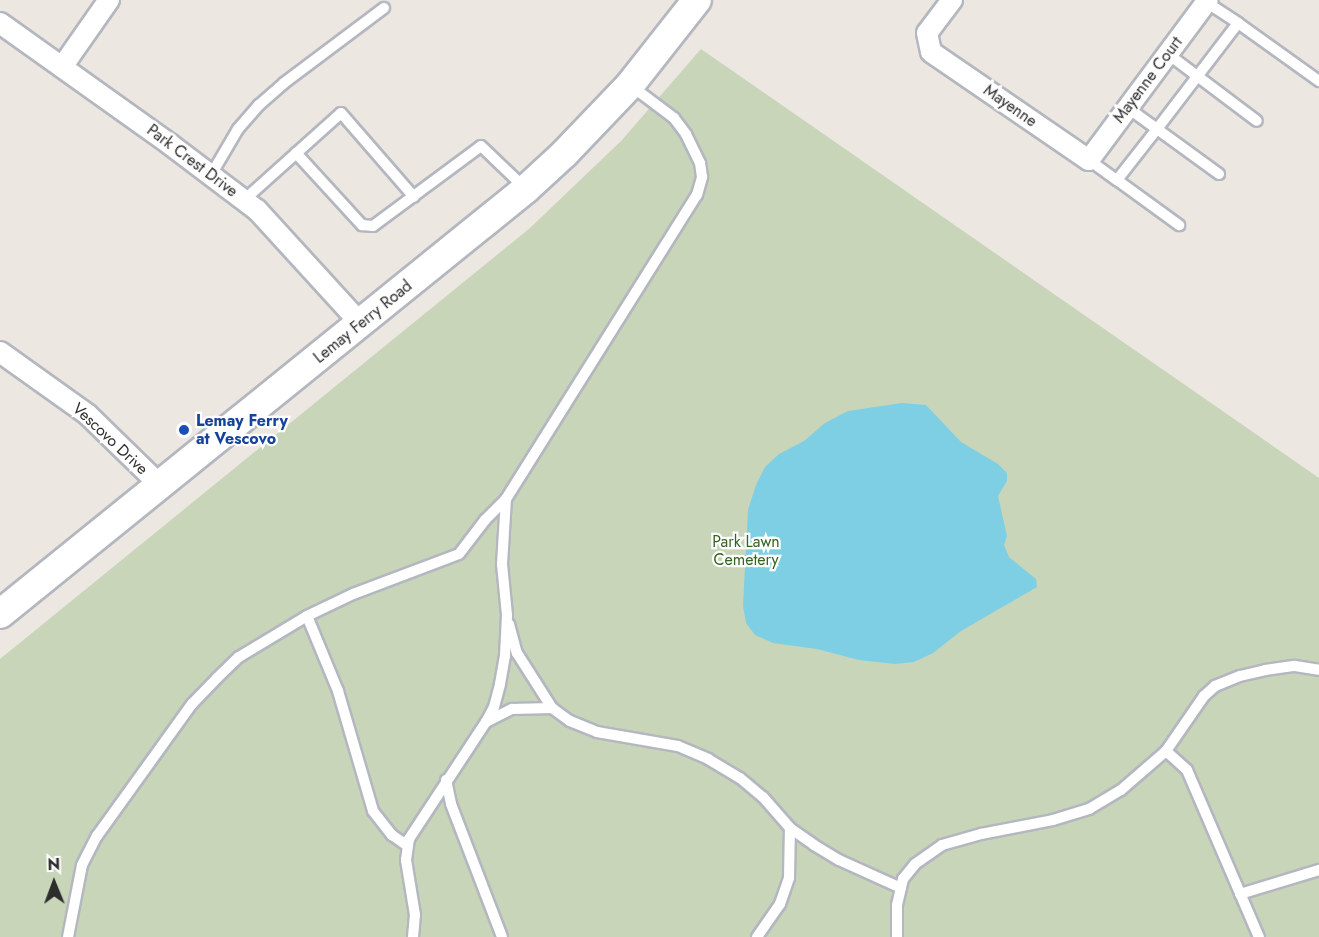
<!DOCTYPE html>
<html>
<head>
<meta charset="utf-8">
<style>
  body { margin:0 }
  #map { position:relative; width:1319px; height:937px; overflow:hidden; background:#ede7e1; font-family:Jost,sans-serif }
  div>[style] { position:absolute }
  .cemetery>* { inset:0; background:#c8d5b9 }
  .water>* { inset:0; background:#7ecfe4 }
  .roads { filter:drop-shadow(2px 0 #b4b7bf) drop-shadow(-2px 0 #b4b7bf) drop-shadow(0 2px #b4b7bf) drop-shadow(0 -2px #b4b7bf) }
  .lane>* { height:10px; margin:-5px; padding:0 5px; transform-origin:5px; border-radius:5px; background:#fff }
  .street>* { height:20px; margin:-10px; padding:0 10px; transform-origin:10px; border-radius:10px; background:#fff }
  .secondary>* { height:28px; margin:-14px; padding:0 14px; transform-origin:14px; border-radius:14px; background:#fff }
  .dots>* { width:16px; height:16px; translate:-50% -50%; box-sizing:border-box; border:3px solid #fff; border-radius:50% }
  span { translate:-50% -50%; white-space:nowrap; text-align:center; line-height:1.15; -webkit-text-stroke:4.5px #fff; paint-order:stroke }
  .street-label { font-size:16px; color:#2d2d2d }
  .transit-label { font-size:16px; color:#164399; font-weight:700 }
  .left { translate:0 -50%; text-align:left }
  .park-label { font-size:16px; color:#346422 }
  .north { position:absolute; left:24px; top:853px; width:60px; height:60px; -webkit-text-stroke:4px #fff; paint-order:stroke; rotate:359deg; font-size:16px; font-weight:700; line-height:24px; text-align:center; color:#2d2d2d }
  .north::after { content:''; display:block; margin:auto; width:21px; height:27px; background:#2d2d2d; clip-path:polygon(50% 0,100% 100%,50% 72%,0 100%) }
</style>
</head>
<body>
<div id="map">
  <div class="cemetery">
    <i style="clip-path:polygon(701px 49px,1319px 478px,1319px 937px,0 937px,0 659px,530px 228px,621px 141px)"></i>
  </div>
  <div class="water">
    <i style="clip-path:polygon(902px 403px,926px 405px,961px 442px,998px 464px,1007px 473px,1007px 481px,998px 496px,1007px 536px,1004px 545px,1009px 557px,1036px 579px,1037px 587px,961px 631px,933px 653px,914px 662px,895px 664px,859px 660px,817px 649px,773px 643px,755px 635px,746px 623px,743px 606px,747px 529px,748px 510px,756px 485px,765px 467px,779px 454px,804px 441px,825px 423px,848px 411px)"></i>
  </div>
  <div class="roads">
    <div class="lane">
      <i style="left:1206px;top:2px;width:38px;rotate:33deg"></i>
      <i style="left:1168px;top:54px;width:111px;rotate:37deg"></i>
      <i style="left:1128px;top:108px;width:36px;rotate:36deg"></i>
      <i style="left:1157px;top:129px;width:65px;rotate:128.1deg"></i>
      <i style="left:1117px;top:180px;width:77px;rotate:36deg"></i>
      <i style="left:296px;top:153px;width:98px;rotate:47.5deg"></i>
      <i style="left:362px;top:225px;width:11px;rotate:5deg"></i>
      <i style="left:373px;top:226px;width:134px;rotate:-36.5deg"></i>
      <i style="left:481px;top:146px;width:62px;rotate:43.7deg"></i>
      <i style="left:1089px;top:160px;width:34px;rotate:36deg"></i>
      <i style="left:1219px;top:174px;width:77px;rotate:-144deg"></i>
      <i style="left:1157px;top:129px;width:133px;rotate:-52.6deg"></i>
      <i style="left:1238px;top:23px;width:100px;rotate:35.6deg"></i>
      <i style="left:211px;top:175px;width:53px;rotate:-59.6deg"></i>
      <i style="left:238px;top:129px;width:32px;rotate:-49deg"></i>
      <i style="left:259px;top:105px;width:33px;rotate:-41deg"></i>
      <i style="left:284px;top:83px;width:125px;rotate:-36.9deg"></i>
      <i style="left:244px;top:200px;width:130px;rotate:-41.9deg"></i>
      <i style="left:341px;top:113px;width:111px;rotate:49deg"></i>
      <i style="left:307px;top:616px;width:81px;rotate:67.5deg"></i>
      <i style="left:338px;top:691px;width:125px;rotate:73.7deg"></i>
      <i style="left:373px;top:811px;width:31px;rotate:52deg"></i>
      <i style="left:392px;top:835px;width:19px;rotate:35deg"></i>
      <i style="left:509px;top:624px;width:30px;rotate:75deg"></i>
      <i style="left:517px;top:653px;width:65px;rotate:57.5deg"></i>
      <i style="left:486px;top:722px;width:29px;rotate:-27deg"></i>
      <i style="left:512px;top:709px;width:40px;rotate:-1.4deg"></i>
      <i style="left:552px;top:708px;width:22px;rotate:36deg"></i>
      <i style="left:570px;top:721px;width:29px;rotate:22deg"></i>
      <i style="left:597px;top:732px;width:82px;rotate:9.8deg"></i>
      <i style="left:678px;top:746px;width:33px;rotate:23deg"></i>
      <i style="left:708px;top:759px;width:37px;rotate:31deg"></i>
      <i style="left:740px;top:778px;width:30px;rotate:40deg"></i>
      <i style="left:763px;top:797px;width:41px;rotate:48.9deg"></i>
      <i style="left:790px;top:828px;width:29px;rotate:35deg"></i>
      <i style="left:814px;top:845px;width:29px;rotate:31deg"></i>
      <i style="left:839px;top:860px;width:68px;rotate:24.3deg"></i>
      <i style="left:1166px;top:751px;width:28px;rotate:42deg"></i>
      <i style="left:1187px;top:770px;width:182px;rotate:66.7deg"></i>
      <i style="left:446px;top:780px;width:25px;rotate:78deg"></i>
      <i style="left:451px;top:804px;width:142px;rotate:69deg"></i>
      <i style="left:1240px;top:894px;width:83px;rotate:-16.9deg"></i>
      <i style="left:68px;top:937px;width:73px;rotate:-79deg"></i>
      <i style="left:82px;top:865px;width:33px;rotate:-63deg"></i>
      <i style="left:97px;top:836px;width:163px;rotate:-54.3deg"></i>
      <i style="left:192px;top:704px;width:36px;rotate:-46deg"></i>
      <i style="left:217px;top:678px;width:30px;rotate:-44deg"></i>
      <i style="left:239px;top:657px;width:79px;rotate:-31.1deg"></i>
      <i style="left:307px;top:616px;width:51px;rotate:-25.6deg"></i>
      <i style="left:353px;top:594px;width:113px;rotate:-20.7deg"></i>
      <i style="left:459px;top:554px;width:43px;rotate:-52.6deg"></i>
      <i style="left:485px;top:520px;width:30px;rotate:-45deg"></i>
      <i style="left:506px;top:499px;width:359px;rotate:-57.9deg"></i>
      <i style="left:697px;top:195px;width:19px;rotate:-74deg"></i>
      <i style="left:702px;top:177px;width:14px;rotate:-98deg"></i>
      <i style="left:700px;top:163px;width:32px;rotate:-116deg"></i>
      <i style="left:686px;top:134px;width:20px;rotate:-127deg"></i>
      <i style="left:674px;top:118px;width:55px;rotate:-143.1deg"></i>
      <i style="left:413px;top:937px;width:22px;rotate:-85deg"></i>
      <i style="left:415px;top:915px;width:56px;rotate:-99.3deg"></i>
      <i style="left:406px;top:860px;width:21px;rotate:-82deg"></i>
      <i style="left:409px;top:839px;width:140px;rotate:-56.7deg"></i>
      <i style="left:486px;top:722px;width:17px;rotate:-62deg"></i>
      <i style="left:494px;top:707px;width:24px;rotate:-75deg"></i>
      <i style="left:500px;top:684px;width:28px;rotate:-80deg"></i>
      <i style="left:505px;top:656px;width:41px;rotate:-87.2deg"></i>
      <i style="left:507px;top:615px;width:51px;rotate:-95.6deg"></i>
      <i style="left:502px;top:564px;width:65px;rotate:-86.5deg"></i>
      <i style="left:757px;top:937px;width:40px;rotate:-55.1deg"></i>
      <i style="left:780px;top:904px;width:28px;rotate:-71deg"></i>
      <i style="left:789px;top:878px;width:50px;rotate:-88.9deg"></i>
      <i style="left:897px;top:937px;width:32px;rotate:-90deg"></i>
      <i style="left:897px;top:905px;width:27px;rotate:-77deg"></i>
      <i style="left:903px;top:879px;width:19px;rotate:-51deg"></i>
      <i style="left:915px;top:864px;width:33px;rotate:-35deg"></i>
      <i style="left:942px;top:845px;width:41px;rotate:-15.8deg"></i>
      <i style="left:981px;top:834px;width:73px;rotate:-11deg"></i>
      <i style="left:1053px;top:820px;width:38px;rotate:-17deg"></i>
      <i style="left:1089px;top:809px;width:37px;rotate:-31deg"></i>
      <i style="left:1121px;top:790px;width:60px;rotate:-40.9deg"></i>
      <i style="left:1166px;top:751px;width:67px;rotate:-55.4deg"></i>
      <i style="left:1204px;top:696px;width:15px;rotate:-42deg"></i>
      <i style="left:1215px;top:686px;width:27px;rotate:-22deg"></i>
      <i style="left:1240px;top:676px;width:26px;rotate:-13deg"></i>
      <i style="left:1265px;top:670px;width:30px;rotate:-8deg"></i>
      <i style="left:1295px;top:666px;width:24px;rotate:9deg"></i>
    </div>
    <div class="street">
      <i style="left:952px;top:0;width:41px;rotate:127.1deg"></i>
      <i style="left:927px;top:33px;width:19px;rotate:78deg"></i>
      <i style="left:931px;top:52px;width:191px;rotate:34.4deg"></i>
      <i style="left:1089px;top:160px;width:199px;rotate:-53.4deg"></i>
      <i style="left:0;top:23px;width:210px;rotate:35.5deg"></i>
      <i style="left:171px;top:145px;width:108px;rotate:37.1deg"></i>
      <i style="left:257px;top:210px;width:154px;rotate:47.6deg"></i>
      <i style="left:62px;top:67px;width:82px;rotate:-55deg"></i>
      <i style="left:0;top:352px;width:107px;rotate:35.5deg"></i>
      <i style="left:87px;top:414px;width:102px;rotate:44.2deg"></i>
    </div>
    <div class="secondary">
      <i style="left:0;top:614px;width:676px;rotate:-38.94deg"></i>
      <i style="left:526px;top:189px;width:52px;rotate:-42.6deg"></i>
      <i style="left:564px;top:154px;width:95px;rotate:-46.3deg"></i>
      <i style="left:630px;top:85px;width:108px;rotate:-51.8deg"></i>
    </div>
  </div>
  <div class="dots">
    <i style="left:184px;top:430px;background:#1a4fb4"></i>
  </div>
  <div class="street-label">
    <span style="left:1148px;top:80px;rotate:-53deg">Mayenne Court</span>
    <span style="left:1010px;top:106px;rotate:35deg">Mayenne</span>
    <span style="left:192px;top:161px;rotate:37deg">Park Crest Drive</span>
    <span style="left:363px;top:322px;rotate:-39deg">Lemay Ferry Road</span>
    <span style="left:110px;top:439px;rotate:43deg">Vescovo Drive</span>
  </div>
  <div class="transit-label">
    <span class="left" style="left:196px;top:430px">Lemay Ferry<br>at Vescovo</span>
  </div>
  <div class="park-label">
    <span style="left:746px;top:551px">Park Lawn<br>Cemetery</span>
  </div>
  <div class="north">N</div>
</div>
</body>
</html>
